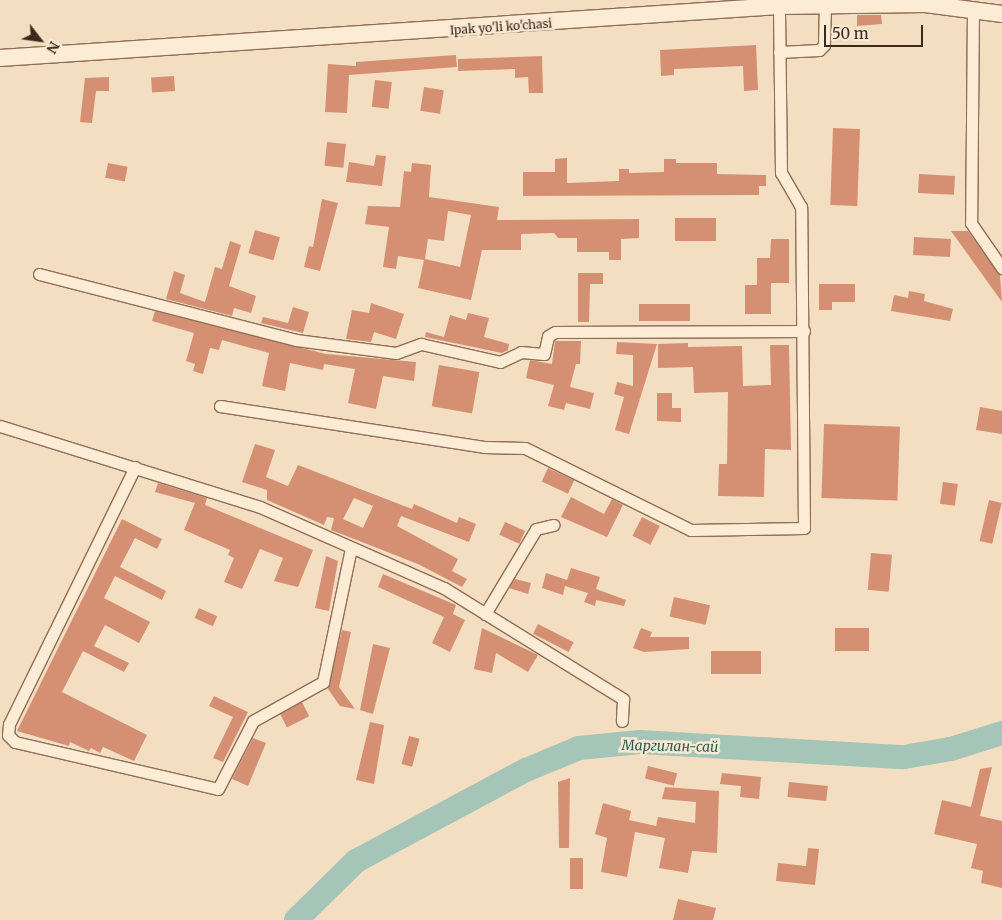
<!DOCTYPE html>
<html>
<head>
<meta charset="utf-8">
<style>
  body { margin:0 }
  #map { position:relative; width:1002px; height:920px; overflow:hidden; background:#f3dec1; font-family:Merriweather,serif }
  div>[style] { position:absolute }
  .river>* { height:24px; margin:-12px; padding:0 12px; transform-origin:12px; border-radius:12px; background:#a4c5b7 }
  .building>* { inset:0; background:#d59073; transform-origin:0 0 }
  .roads { filter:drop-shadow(1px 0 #8f6e56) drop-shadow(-1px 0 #8f6e56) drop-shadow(0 1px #8f6e56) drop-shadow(0 -1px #8f6e56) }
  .minor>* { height:11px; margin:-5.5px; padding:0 5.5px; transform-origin:5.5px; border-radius:5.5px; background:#fcecd5 }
  .secondary>* { height:16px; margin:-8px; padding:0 8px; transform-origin:8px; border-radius:8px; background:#fcecd5 }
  span { translate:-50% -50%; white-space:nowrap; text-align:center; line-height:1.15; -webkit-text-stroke:5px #f9e9d2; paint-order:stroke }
  .street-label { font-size:12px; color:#3d281c }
  .water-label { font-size:14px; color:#2a5e55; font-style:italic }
  .north { position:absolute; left:15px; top:15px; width:50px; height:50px; -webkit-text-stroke:4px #f9e9d2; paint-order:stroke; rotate:120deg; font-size:14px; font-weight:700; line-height:20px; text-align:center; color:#3d281c }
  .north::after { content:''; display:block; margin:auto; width:18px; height:22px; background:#3d281c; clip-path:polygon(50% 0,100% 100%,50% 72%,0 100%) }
  .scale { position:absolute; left:824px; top:25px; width:99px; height:22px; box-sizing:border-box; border:2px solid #3d281c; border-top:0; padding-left:6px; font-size:15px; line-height:18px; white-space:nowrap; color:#3d281c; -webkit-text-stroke:4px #f9e9d2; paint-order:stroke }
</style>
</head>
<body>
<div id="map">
  <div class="river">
    <i style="left:296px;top:920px;width:84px;rotate:-44.5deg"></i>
    <i style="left:356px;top:861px;width:193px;rotate:-28.2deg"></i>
    <i style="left:526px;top:770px;width:57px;rotate:-22.5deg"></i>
    <i style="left:579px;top:748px;width:61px;rotate:-5.6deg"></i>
    <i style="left:640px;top:742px;width:264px;rotate:3.3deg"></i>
    <i style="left:904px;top:757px;width:48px;rotate:-9.7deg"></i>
    <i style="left:951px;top:749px;width:53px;rotate:-17.4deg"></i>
  </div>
  <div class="building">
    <i style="clip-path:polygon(857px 15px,881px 15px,882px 24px,857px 26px)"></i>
    <i style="clip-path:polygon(756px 45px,758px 90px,744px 91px,743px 66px,674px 69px,674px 75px,661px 76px,660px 50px)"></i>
    <i style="clip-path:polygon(456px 55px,457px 67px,349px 75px,347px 113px,325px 112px,328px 64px,356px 66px,356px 62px)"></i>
    <i style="clip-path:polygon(542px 56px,543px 93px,529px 93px,528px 77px,515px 78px,515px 69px,458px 71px,458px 59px)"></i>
    <i style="left:174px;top:76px;width:15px;height:23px;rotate:86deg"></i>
    <i style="clip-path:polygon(109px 77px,109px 91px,96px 91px,92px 123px,80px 122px,85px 78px)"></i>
    <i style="left:375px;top:80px;width:17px;height:27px;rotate:7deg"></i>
    <i style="left:424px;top:87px;width:20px;height:24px;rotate:9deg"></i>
    <i style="left:833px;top:128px;width:27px;height:77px;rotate:2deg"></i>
    <i style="left:327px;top:142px;width:19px;height:24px;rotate:6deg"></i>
    <i style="clip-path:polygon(376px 155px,386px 156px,382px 186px,346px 182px,349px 162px,374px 166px)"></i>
    <i style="clip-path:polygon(567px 158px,567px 183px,619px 181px,619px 169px,629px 169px,629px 173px,664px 172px,664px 159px,676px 159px,676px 163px,717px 163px,717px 174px,766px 175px,766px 186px,759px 186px,759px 195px,523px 196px,523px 172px,555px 172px,555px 159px)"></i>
    <i style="left:108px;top:163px;width:20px;height:15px;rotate:11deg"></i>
    <i style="clip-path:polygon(evenodd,412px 163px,431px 165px,429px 197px,499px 207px,497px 220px,639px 219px,639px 238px,621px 239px,621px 260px,609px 260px,609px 252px,577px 252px,577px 238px,558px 238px,554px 233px,521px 234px,521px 250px,482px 250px,471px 300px,418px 288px,424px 260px,398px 256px,396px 269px,383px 267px,389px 227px,365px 224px,368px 206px,400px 207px,404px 171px,411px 172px,412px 163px,448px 211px,471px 215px,460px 267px,425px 259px,428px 239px,444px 241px,448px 211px)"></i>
    <i style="left:919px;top:174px;width:36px;height:19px;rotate:3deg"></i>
    <i style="clip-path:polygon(322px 199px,338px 203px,320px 271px,304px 267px,309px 246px,313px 247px)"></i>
    <i style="left:675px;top:218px;width:41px;height:23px"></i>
    <i style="left:255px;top:230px;width:26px;height:24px;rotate:16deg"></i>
    <i style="clip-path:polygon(951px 231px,968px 231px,1000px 275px,1002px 302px)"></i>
    <i style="left:914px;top:237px;width:37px;height:18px;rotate:3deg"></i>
    <i style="clip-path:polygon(771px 239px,789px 239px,789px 283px,771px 283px,771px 314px,745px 314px,745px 285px,757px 285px,757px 258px,770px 258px)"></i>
    <i style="clip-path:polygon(230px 241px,241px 245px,229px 286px,256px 296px,251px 313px,234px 308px,232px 316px,166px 299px,174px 271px,185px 275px,180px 293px,205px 302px,215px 267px,222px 269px)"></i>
    <i style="clip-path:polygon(578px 273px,603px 273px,603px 284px,590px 284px,589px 322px,578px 322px)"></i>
    <i style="clip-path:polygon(819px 284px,855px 284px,855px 302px,832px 302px,832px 310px,819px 310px)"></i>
    <i style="clip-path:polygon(909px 291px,925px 294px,924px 301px,953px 309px,950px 321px,891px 311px,894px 295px,908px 298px)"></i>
    <i style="clip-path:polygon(371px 303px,404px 314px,396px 339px,374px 332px,371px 342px,346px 339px,352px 310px,369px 313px)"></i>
    <i style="left:639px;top:304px;width:51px;height:17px"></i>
    <i style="clip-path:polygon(293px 307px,309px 312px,303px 333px,261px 323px,263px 317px,288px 323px)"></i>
    <i style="clip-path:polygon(155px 311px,326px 354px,416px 362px,414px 381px,383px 376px,376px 409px,348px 403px,355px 369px,324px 364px,323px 370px,290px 363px,285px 391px,262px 386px,269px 353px,222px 340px,219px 350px,210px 348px,203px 374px,193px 371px,195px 364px,186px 361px,194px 333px,152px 321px)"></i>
    <i style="clip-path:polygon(468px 313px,489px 318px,484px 337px,509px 344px,508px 350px,502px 353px,425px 337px,426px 332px,444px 337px,450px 315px,466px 320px)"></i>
    <i style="clip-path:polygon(555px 341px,581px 341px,580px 364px,576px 364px,570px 387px,594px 393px,590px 409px,566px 403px,564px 410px,548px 406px,554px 385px,526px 378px,530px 360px,552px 364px)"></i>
    <i style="clip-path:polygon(617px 342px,657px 344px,629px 434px,615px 430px,624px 397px,614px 394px,617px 382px,633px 386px,633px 355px,616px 354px)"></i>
    <i style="clip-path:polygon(688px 343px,688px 347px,742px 346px,743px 386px,771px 385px,770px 345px,789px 345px,791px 450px,765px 449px,764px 497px,718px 496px,719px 464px,727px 464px,728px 392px,694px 393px,693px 367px,658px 368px,658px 344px)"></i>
    <i style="left:439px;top:365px;width:41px;height:42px;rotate:10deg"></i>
    <i style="clip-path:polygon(657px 393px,672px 393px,672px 408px,681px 408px,681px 422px,657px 421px)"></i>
    <i style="clip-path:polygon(980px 407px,1002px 411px,1002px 434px,976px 430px)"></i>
    <i style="left:824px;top:424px;width:76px;height:74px;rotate:2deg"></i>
    <i style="clip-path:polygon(evenodd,255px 444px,275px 450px,266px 477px,288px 486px,298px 465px,412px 509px,414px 504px,457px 523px,459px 517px,476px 524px,469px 542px,401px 516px,397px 526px,458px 559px,452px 571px,467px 579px,462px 587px,418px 564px,331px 530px,334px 518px,327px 517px,324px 525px,267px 500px,267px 490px,242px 482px,255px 444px,354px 498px,373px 506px,363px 528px,343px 519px,354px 498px)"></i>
    <i style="left:548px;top:468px;width:29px;height:15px;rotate:25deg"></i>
    <i style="left:943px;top:482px;width:15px;height:22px;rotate:8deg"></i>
    <i style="clip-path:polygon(158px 483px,207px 498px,205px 505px,313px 550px,298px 587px,274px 581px,283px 558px,260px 549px,242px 589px,224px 582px,234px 558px,228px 555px,230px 550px,184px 530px,195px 503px,155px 492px)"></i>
    <i style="clip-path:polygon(571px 497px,604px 514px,612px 499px,623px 505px,607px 537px,561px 517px)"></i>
    <i style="left:989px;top:500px;width:13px;height:42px;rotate:13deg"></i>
    <i style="left:642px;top:517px;width:20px;height:21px;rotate:27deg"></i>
    <i style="clip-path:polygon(122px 519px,162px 539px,157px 549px,135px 538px,120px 567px,166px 591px,162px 600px,115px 576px,104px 598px,150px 622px,139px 643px,105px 625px,94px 646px,129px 663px,124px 672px,83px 651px,62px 692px,147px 735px,134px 761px,103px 747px,100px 753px,91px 748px,89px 751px,70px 742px,69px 746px,17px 731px)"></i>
    <i style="left:505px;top:522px;width:22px;height:14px;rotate:24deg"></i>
    <i style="left:871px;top:553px;width:21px;height:37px;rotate:5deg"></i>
    <i style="clip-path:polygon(326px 556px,338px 561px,329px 611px,315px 608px)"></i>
    <i style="clip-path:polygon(571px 568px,600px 577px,596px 589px,626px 600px,624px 606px,596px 600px,595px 606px,584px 602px,588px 593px,565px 586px,563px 595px,542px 588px,546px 573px,567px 580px)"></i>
    <i style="clip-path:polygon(383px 574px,456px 605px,453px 614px,465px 620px,450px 652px,432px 643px,444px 617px,378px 587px)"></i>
    <i style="clip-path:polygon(515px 579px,531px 583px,528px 594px,509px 588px)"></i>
    <i style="left:674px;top:597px;width:37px;height:20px;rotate:13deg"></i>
    <i style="left:199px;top:608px;width:20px;height:11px;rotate:24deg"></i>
    <i style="left:538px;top:624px;width:40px;height:11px;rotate:27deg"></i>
    <i style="clip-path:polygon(482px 628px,538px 655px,528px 672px,496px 653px,492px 673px,474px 669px)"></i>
    <i style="clip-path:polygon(641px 628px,652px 632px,650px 637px,689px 637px,689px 649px,644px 652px,633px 648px)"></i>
    <i style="left:835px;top:628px;width:34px;height:23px"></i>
    <i style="clip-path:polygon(342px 630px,351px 632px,339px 687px,355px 709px,340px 706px,328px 689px)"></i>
    <i style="clip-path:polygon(373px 644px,390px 648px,373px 714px,360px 710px)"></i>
    <i style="left:711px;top:651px;width:50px;height:23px"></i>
    <i style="clip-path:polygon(214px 696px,248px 712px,223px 762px,213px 758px,233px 717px,209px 706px)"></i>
    <i style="left:302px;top:702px;width:16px;height:25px;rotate:63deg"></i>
    <i style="clip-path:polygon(370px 722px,384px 725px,374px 784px,356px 780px)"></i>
    <i style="left:409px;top:736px;width:11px;height:29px;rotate:15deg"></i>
    <i style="clip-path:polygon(253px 738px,266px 743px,248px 786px,232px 779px)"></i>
    <i style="left:648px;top:766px;width:30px;height:13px;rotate:14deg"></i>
    <i style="clip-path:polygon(992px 767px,980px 816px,1002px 821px,1002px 888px,981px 883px,983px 871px,971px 868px,977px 844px,934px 834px,942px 800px,971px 807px,980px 769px)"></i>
    <i style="clip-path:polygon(722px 773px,761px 777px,759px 799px,740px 797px,741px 786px,720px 784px)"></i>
    <i style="clip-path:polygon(570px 778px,569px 848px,559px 848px,558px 782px)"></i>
    <i style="left:789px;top:782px;width:39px;height:15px;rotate:6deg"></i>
    <i style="clip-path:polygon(665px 787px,719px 791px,717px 853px,692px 851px,688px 873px,659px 868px,665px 838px,635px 832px,627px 877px,601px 872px,607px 838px,595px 834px,603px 803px,631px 811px,629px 820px,656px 826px,658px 817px,695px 823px,696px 802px,662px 799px)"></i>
    <i style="clip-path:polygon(808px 848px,819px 849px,815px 885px,776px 881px,778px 863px,806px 866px)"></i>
    <i style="left:570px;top:858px;width:13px;height:31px"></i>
    <i style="clip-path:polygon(678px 899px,716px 908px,713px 920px,673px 920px)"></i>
  </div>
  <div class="roads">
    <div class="minor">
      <i style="left:973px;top:8px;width:215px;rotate:90.5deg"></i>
      <i style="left:971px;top:223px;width:55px;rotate:55.4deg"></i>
      <i style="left:779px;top:52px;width:40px;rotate:-2.9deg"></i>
      <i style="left:819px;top:50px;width:7px;rotate:-45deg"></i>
      <i style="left:824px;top:45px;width:40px;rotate:-88.6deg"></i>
      <i style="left:39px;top:274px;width:265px;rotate:14.4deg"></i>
      <i style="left:296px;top:340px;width:101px;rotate:7.4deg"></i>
      <i style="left:396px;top:353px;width:27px;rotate:-20deg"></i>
      <i style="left:421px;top:344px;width:81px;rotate:12.8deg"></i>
      <i style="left:500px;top:362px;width:23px;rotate:-25deg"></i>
      <i style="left:521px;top:352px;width:23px;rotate:5deg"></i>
      <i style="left:544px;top:354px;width:18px;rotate:-77deg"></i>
      <i style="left:548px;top:336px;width:8px;rotate:-30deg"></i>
      <i style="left:555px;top:332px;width:249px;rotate:-0.2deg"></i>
      <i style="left:220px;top:406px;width:267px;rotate:8.8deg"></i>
      <i style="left:484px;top:447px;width:41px;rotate:1.4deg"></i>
      <i style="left:525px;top:448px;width:185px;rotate:26.3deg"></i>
      <i style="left:691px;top:530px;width:113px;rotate:-1deg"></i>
      <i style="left:804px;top:528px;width:321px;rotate:-90.5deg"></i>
      <i style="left:801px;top:207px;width:39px;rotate:-120deg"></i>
      <i style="left:781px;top:173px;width:167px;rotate:-90.7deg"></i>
      <i style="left:0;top:426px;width:272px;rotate:17.3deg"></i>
      <i style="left:260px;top:507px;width:201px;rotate:23.8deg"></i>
      <i style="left:444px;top:588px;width:211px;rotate:31.8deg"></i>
      <i style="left:623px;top:699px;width:22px;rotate:93deg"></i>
      <i style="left:135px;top:467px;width:286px;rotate:116.1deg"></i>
      <i style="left:9px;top:724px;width:11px;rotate:95deg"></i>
      <i style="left:8px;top:735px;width:10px;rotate:45deg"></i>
      <i style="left:15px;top:742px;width:208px;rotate:13deg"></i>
      <i style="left:218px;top:789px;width:76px;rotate:-62.8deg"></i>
      <i style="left:253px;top:721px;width:80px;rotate:-29.1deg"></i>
      <i style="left:323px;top:682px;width:137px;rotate:-78.2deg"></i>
      <i style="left:485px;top:614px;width:99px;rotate:-59deg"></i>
      <i style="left:536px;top:529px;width:18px;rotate:-13deg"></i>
    </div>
    <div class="secondary">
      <i style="left:0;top:58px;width:781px;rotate:-3.82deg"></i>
      <i style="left:779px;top:6px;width:146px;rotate:-0.8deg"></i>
      <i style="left:925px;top:4px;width:78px;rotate:7.4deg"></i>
    </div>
  </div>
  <div class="street-label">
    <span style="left:501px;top:27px;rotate:-4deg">Ipak yo'li ko'chasi</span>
  </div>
  <div class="water-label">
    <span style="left:670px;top:746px;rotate:1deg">Маргилан-сай</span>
  </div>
  <div class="north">N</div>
  <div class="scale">50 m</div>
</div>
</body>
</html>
